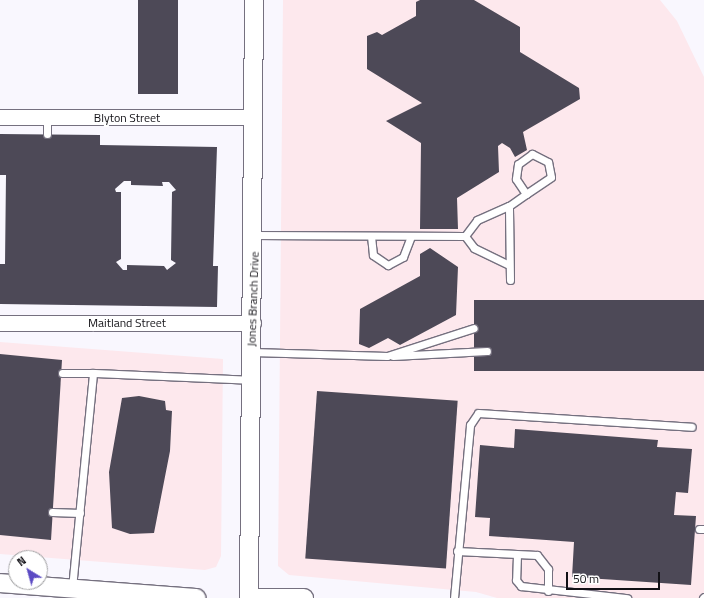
<!DOCTYPE html>
<html>
<head>
<meta charset="utf-8">
<style>
  body { margin:0 }
  #map { position:relative; width:704px; height:598px; overflow:hidden; background:#f9f7fe; font-family:"Titillium Web",sans-serif }
  div>[style] { position:absolute }
  .commercial>* { inset:0; background:#fde8ed }
  .building>* { inset:0; background:#4d4957; transform-origin:0 0 }
  .roads { filter:drop-shadow(1px 0 #75707f) drop-shadow(-1px 0 #75707f) drop-shadow(0 1px #75707f) drop-shadow(0 -1px #75707f) }
  .service>* { height:7px; margin:-3.5px; padding:0 3.5px; transform-origin:3.5px; border-radius:3.5px; background:#fff }
  .minor>* { height:15px; margin:-7.5px; padding:0 7.5px; transform-origin:7.5px; border-radius:7.5px; background:#fff }
  .tertiary>* { height:18px; margin:-9px; padding:0 9px; transform-origin:9px; border-radius:9px; background:#fff }
  span { translate:-50% -50%; white-space:nowrap; text-align:center; line-height:1.15; -webkit-text-stroke:4px #fff; paint-order:stroke }
  .street-label { font-size:12px; color:#121116 }
  .north { position:absolute; left:8px; top:550px; width:40px; height:40px; box-sizing:border-box; background:#fff; border:1px solid #a0a0a2; border-radius:50%; rotate:323deg; font-size:11px; font-weight:700; line-height:16px; text-align:center; color:#121116 }
  .north::after { content:''; display:block; margin:auto; width:14px; height:18px; background:#5c4bc4; clip-path:polygon(50% 0,100% 100%,50% 72%,0 100%) }
  .scale { position:absolute; left:566px; top:572px; width:94px; height:18px; box-sizing:border-box; border:2px solid #121116; border-top:0; padding-left:5px; font-size:12px; line-height:14px; white-space:nowrap; color:#121116; -webkit-text-stroke:3px #fff; paint-order:stroke }
</style>
</head>
<body>
<div id="map">
  <div class="commercial">
    <i style="clip-path:polygon(283px 0,660px 0,677px 21px,704px 77px,704px 598px,497px 598px,476px 592px,289px 575px,278px 566px)"></i>
    <i style="clip-path:polygon(0 342px,223px 359px,221px 556px,216px 567px,205px 570px,0 554px)"></i>
  </div>
  <div class="building">
    <i style="left:138px;top:0;width:40px;height:94px"></i>
    <i style="clip-path:polygon(420px 0,474px 0,520px 27px,520px 52px,579px 88px,580px 99px,523px 132px,527px 150px,515px 157px,510px 148px,502px 143px,498px 146px,499px 172px,457px 198px,458px 229px,420px 229px,421px 143px,386px 121px,422px 103px,367px 69px,367px 36px,377px 32px,382px 35px,416px 16px,416px 2px)"></i>
    <i style="clip-path:polygon(evenodd,0 134px,100px 135px,100px 145px,217px 147px,213px 266px,218px 266px,217px 307px,0 304px,0 264px,5px 264px,6px 175px,0 175px,0 134px,124px 181px,131px 181px,131px 185px,163px 186px,162px 182px,169px 182px,176px 190px,172px 192px,171px 260px,176px 263px,167px 270px,164px 266px,127px 265px,127px 270px,123px 270px,116px 262px,121px 259px,121px 192px,116px 192px,115px 189px,124px 181px)"></i>
    <i style="clip-path:polygon(430px 248px,458px 267px,456px 315px,400px 345px,388px 338px,369px 348px,359px 344px,360px 309px,420px 276px,420px 254px)"></i>
    <i style="left:474px;top:300px;width:230px;height:71px"></i>
    <i style="clip-path:polygon(0 354px,62px 360px,51px 540px,0 535px)"></i>
    <i style="left:317px;top:391px;width:141px;height:168px;rotate:4deg"></i>
    <i style="clip-path:polygon(139px 396px,165px 401px,166px 410px,172px 411px,170px 451px,154px 533px,130px 534px,112px 528px,109px 472px,122px 398px)"></i>
    <i style="clip-path:polygon(515px 429px,658px 440px,657px 447px,692px 449px,688px 493px,676px 492px,674px 515px,696px 516px,691px 585px,572px 577px,574px 542px,489px 536px,490px 518px,475px 517px,480px 445px,514px 448px)"></i>
  </div>
  <div class="roads">
    <div class="service">
      <i style="left:47px;top:134px;width:16px;rotate:-90deg"></i>
      <i style="left:254px;top:235px;width:211px;rotate:0.3deg"></i>
      <i style="left:371px;top:236px;width:19px;rotate:84deg"></i>
      <i style="left:373px;top:255px;width:18px;rotate:34deg"></i>
      <i style="left:388px;top:265px;width:17px;rotate:-28deg"></i>
      <i style="left:403px;top:257px;width:22px;rotate:-69deg"></i>
      <i style="left:465px;top:236px;width:20px;rotate:-53deg"></i>
      <i style="left:477px;top:220px;width:35px;rotate:-24deg"></i>
      <i style="left:465px;top:236px;width:15px;rotate:53deg"></i>
      <i style="left:474px;top:248px;width:37px;rotate:26deg"></i>
      <i style="left:510px;top:280px;width:74px;rotate:-90.8deg"></i>
      <i style="left:509px;top:206px;width:21px;rotate:-35deg"></i>
      <i style="left:526px;top:194px;width:30px;rotate:-34deg"></i>
      <i style="left:551px;top:177px;width:15px;rotate:-101deg"></i>
      <i style="left:548px;top:162px;width:18px;rotate:-153deg"></i>
      <i style="left:532px;top:154px;width:17px;rotate:144deg"></i>
      <i style="left:518px;top:164px;width:15px;rotate:98deg"></i>
      <i style="left:516px;top:179px;width:18px;rotate:56deg"></i>
      <i style="left:252px;top:352px;width:135px;rotate:1.7deg"></i>
      <i style="left:387px;top:356px;width:91px;rotate:-17.8deg"></i>
      <i style="left:393px;top:356px;width:94px;rotate:-3deg"></i>
      <i style="left:62px;top:373px;width:31px"></i>
      <i style="left:52px;top:512px;width:28px;rotate:2deg"></i>
      <i style="left:699px;top:529px;width:5px"></i>
      <i style="left:457px;top:551px;width:80px;rotate:2.9deg"></i>
      <i style="left:537px;top:555px;width:18px;rotate:52deg"></i>
      <i style="left:548px;top:569px;width:22px;rotate:90deg"></i>
      <i style="left:517px;top:555px;width:25px;rotate:92deg"></i>
      <i style="left:516px;top:580px;width:8px;rotate:50deg"></i>
      <i style="left:521px;top:586px;width:107px;rotate:6.5deg"></i>
      <i style="left:72px;top:588px;width:216px;rotate:-84.4deg"></i>
      <i style="left:93px;top:373px;width:158px;rotate:2.5deg"></i>
      <i style="left:454px;top:598px;width:174px;rotate:-84.7deg"></i>
      <i style="left:470px;top:425px;width:14px;rotate:-56deg"></i>
      <i style="left:478px;top:413px;width:214px;rotate:3.7deg"></i>
      <i style="left:703px;top:598px;width:1px;rotate:-45deg"></i>
    </div>
    <div class="minor">
      <i style="left:0;top:117px;width:254px"></i>
      <i style="left:0;top:323px;width:253px"></i>
    </div>
    <div class="tertiary">
      <i style="left:0;top:583px;width:197px;rotate:4.4deg"></i>
      <i style="left:249px;top:598px;width:598px;rotate:-89.52deg"></i>
      <i style="left:257px;top:598px;width:47px"></i>
    </div>
  </div>
  <div class="street-label">
    <span style="left:127px;top:118px">Blyton Street</span>
    <span style="left:253px;top:299px;rotate:-88deg">Jones Branch Drive</span>
    <span style="left:127px;top:323px">Maitland Street</span>
  </div>
  <div class="north">N</div>
  <div class="scale">50 m</div>
</div>
</body>
</html>
